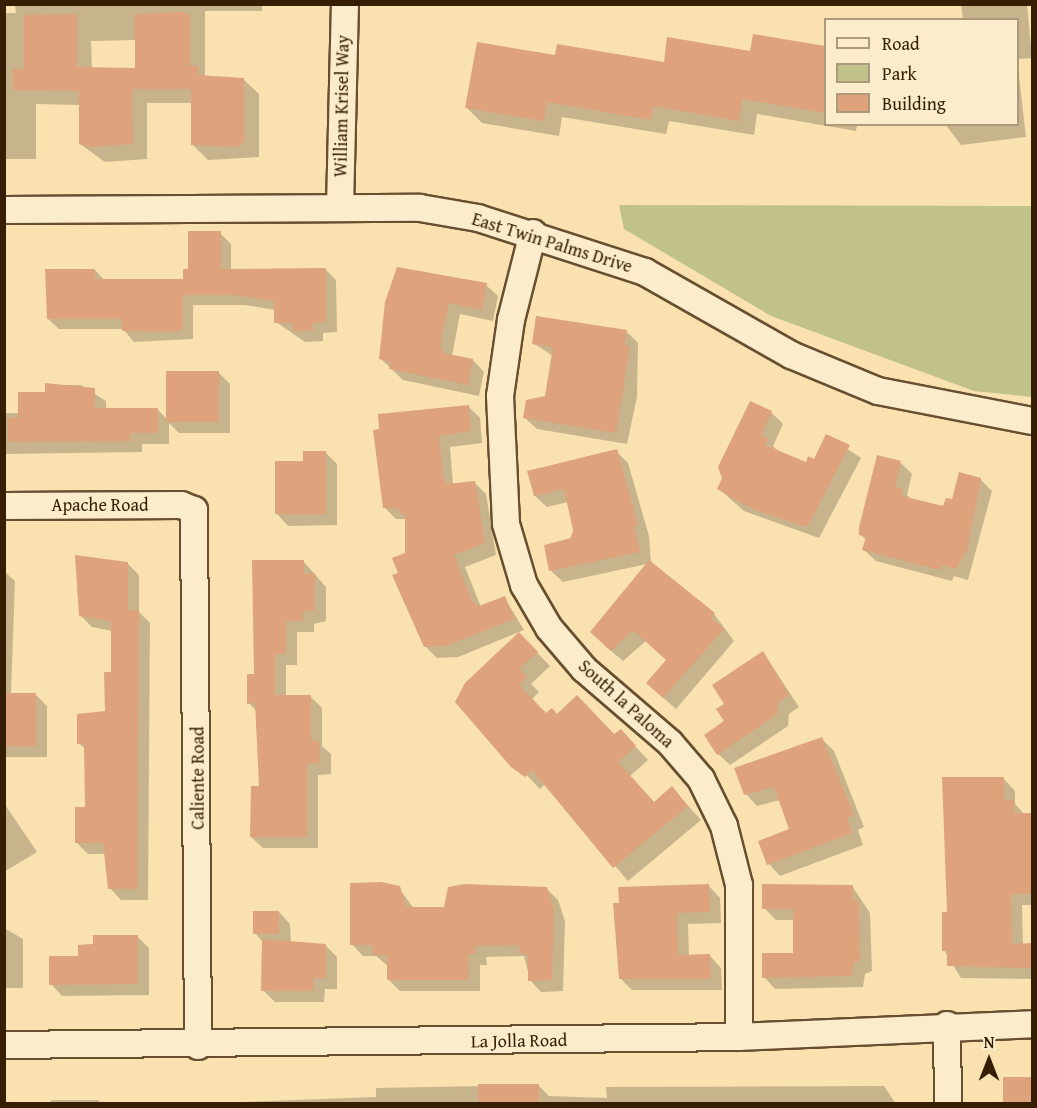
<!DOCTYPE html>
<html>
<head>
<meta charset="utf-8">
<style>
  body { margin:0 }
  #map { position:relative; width:1037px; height:1108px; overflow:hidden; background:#f9e2b0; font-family:"Gentium Book Plus",serif }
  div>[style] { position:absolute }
  .green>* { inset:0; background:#c1c289 }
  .shadow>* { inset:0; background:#0003; transform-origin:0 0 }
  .building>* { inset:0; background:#dea27d; transform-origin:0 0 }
  .roads { filter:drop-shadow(2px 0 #674f30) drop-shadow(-2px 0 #674f30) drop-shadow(0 2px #674f30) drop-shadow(0 -2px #674f30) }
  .street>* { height:26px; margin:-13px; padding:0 13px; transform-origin:13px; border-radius:13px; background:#fbeccc }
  span { translate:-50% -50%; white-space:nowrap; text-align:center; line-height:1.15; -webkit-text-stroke:4.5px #fbeccc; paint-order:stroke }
  .street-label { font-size:18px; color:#361e05 }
  .frame { position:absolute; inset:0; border:6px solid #361e05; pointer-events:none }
  .legend { position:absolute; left:824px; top:18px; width:195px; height:108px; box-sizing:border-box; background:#fbeccc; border:2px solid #ac9a7c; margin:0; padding:8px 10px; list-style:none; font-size:18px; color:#361e05 }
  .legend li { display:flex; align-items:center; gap:12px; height:30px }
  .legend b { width:30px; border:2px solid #ac9a7c }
  .north { position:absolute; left:959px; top:1030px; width:60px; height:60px; -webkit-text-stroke:4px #fbeccc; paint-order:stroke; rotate:0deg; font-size:16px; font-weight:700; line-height:24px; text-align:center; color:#361e05 }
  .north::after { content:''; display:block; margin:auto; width:21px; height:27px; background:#361e05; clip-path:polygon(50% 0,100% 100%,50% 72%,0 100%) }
</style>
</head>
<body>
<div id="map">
  <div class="green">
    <i style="clip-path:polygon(619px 205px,1032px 206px,1032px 397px,974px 391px,771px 316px,624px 229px)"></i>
  </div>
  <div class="shadow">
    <i style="clip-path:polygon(evenodd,15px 4px,262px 4px,262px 11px,205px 11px,205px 76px,243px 79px,259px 94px,259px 157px,208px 160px,193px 145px,192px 103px,147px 103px,147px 159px,105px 162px,80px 144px,80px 105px,36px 104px,36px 159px,4px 159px,4px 13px,16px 13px,15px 4px,136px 40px,136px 69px,92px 69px,91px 41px,136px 40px)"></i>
    <i style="clip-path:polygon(961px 4px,1027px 4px,1032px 58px,1018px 59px,1018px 20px,963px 20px)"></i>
    <i style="clip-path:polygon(754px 35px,826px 47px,826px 124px,857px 124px,856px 131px,757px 114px,754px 135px,669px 121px,666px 134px,562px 117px,559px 136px,482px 123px,467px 108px,556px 57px,665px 64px,751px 53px)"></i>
    <i style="clip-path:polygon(1018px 68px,1026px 137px,961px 145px,945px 124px,1018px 124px)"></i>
    <i style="clip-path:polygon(220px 233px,231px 244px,231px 270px,325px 269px,336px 280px,337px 332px,323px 333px,323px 341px,305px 342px,276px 322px,276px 310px,245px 305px,193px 305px,193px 339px,134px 342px,123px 329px,59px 329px,48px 319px,95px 270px,105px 281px,184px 281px)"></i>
    <i style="clip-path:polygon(486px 285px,498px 296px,493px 321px,460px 314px,452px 356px,473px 360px,484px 372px,479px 396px,403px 380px,381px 359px,387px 302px)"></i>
    <i style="clip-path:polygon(626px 331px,638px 343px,637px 397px,627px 444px,537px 429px,525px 418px,546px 397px,553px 356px,533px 343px)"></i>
    <i style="clip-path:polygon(218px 372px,230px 384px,230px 433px,179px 433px,169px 423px,169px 444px,142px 444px,142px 452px,4px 454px,4px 413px,19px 413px,46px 394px,46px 385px,81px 385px,106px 401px,106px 410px,158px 410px,167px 419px)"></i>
    <i style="clip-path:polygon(468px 406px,480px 418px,482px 443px,450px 447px,453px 484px,475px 483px,486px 494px,496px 555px,465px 567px,481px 607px,504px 597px,524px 630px,458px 657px,437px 658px,425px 646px,400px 574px,407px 554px,406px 519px,396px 519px,384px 507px,375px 431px)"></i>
    <i style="clip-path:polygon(771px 412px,783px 424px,773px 446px,779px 452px,806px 464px,815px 461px,827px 436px,861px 458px,819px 538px,744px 511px,719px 489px)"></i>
    <i style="clip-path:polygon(616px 451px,628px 463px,649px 536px,651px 563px,714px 614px,734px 641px,676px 709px,659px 694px,668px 660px,646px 641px,623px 661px,603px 644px,647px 564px,563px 582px,551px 571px,575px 530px,568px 502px,547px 507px,535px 496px,529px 472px)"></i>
    <i style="clip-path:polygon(325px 452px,337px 464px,337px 525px,288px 526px,277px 514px,305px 462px)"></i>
    <i style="clip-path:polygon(901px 463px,912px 474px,907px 495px,912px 500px,945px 508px,980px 479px,992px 491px,968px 580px,954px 576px,952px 581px,876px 561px,864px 550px,866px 540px,861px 535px)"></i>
    <i style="clip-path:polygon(304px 562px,326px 587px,326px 621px,314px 624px,314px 632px,297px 632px,297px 665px,286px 665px,286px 697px,311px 697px,322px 708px,322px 746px,331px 754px,331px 774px,318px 775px,318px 848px,263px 848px,251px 837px,261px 788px,257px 712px,249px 703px)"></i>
    <i style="clip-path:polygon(127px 563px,139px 575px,139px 612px,150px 623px,148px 900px,121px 900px,110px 888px,106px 854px,88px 854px,76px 842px,86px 809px,86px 750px,79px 743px,106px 712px,113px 674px,112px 631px,92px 627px,80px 615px)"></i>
    <i style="clip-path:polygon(4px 571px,15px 581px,11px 694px,35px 694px,47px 706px,47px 757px,4px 757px)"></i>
    <i style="clip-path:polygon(519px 634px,550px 666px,531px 684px,539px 692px,532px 699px,546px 715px,614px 736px,621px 731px,648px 760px,630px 776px,655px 803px,672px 788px,701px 820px,628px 881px,545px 784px,540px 789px,457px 702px)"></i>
    <i style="clip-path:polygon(763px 652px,799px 707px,789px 714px,788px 726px,730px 765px,718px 754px,726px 704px)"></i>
    <i style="clip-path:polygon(822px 739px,834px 751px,864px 827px,858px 830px,863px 845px,780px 876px,769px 864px,791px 830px,780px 800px,757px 806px,746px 794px)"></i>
    <i style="clip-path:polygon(1004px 779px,1015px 791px,1015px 804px,1025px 815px,1032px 815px,1032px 905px,1022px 905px,1023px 945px,1032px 945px,1032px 979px,961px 978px,944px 950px,948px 913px)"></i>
    <i style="clip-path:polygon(4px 803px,37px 852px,4px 872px)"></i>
    <i style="clip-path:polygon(709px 886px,720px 898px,721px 923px,688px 924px,689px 956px,710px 956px,721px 968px,722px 990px,632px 990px,621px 979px,614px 905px)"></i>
    <i style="clip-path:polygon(852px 886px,870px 913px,872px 971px,865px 974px,863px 987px,775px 989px,764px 977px,795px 955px,795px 920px,776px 920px,764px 908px)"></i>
    <i style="clip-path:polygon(399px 888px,414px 909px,445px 909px,546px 888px,558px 900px,565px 921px,563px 991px,541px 992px,530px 980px,524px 956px,486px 957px,487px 965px,480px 965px,480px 991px,400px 991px,388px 979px,388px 966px,376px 956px,363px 956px,352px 944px)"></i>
    <i style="clip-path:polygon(279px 912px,290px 924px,291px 942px,325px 945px,337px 957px,337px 989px,325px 989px,324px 1002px,275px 1002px,263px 990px,263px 942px,255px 933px)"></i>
    <i style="clip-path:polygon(4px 928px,23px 939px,23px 988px,4px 988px)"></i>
    <i style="clip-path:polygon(137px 936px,149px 948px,149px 995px,62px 996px,51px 984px,94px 946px)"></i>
    <i style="clip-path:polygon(538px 1085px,549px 1096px,607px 1098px,606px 1087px,884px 1086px,896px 1104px,185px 1104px,376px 1097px,376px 1088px)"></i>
    <i style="left:51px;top:1100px;width:48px;height:4px"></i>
  </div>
  <div class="building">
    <i style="clip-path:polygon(179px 12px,190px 14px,190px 66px,198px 66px,198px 75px,244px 78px,244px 142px,238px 147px,191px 145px,191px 89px,132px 89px,133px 144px,89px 147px,79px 144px,79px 91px,13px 90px,13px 69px,24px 69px,24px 15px,77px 14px,77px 67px,135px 68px,135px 14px)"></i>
    <i style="clip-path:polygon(753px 34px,825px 46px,825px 113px,742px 99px,739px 121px,653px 106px,651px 120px,547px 102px,544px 121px,465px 108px,477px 42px,555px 55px,557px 44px,664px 62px,667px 37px,750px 51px)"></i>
    <i style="clip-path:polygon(188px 231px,221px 231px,221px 269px,326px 268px,326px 322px,313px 323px,313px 331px,293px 331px,293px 323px,274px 323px,274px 301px,234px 295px,183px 295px,183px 329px,177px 332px,122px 331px,122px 319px,47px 319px,45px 269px,95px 269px,95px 279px,183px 279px,183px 269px,188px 269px)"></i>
    <i style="clip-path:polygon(397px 267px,487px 283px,482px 310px,449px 303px,440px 345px,444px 353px,473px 359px,468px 385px,389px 369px,391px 362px,379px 359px,385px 302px)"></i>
    <i style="clip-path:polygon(536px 316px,627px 330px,624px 345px,630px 346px,616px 433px,523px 418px,526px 400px,545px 396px,553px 347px,532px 344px)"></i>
    <i style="left:166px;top:371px;width:53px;height:51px"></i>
    <i style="clip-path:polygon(45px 383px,95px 388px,95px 408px,158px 408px,158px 433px,131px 433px,131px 441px,8px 442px,8px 418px,18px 418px,18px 392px,45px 392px)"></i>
    <i style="clip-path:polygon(750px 401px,772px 411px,761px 436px,768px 439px,765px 445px,806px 462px,808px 456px,814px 459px,826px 434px,850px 445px,807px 527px,754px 510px,717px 489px,722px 478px,718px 467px)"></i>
    <i style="clip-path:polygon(469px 405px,471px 431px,439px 436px,443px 476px,447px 484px,475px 481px,485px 543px,454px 555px,472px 601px,479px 606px,505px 596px,514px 619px,446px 646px,424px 647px,392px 575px,398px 573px,392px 558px,405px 553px,405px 514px,399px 514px,399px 508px,383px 508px,373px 430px,379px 429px,378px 414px)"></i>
    <i style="clip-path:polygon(617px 449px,638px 525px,634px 526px,640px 552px,549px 571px,544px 545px,571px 538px,573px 530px,564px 489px,534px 496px,527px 471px)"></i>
    <i style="clip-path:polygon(303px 451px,326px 451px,326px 514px,275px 514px,275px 461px,303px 461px)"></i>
    <i style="clip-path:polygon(877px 455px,901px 461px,895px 487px,903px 489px,902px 496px,943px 506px,946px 498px,952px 499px,959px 472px,981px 478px,967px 550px,956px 569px,942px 565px,940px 570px,862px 550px,866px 537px,859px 535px,859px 527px)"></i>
    <i style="clip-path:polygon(75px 555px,128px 562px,128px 610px,139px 610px,137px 889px,108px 889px,103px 843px,75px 843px,75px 807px,85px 807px,84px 744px,77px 744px,77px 714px,105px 711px,104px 672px,111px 672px,111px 621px,79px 616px)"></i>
    <i style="clip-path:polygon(252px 560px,304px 560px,304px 574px,315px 573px,315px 610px,303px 612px,303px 621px,286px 621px,286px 654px,275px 654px,275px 695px,311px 695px,311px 741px,319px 741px,320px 763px,307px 764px,307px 837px,250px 837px,251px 786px,259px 786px,255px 703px,247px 704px,247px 674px,254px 674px)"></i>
    <i style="clip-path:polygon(649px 560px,715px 613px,711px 618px,724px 629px,663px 698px,646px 683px,666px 660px,633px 630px,611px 651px,590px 632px)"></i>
    <i style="clip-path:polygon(519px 632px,538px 652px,519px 669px,527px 677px,519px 685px,546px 713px,552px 708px,557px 714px,577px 695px,614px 734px,621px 729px,636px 746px,618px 762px,654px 802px,672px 786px,688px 806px,613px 868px,532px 770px,525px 777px,511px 767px,455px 702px,465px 683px)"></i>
    <i style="clip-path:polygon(763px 651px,789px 695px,778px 703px,777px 714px,717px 755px,704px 735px,724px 721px,716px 709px,724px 704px,712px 685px)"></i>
    <i style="left:4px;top:693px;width:32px;height:53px"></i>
    <i style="clip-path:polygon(822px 737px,854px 815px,847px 818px,852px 833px,767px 865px,758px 841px,789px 829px,774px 787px,744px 795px,734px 768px)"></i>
    <i style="clip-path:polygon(942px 777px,1004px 777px,1004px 800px,1014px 800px,1014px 813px,1032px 813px,1032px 894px,1011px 894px,1012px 944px,1032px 943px,1032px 968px,947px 966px,947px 951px,942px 951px,942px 912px,947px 912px)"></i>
    <i style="clip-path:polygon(381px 882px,400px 886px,406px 907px,444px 907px,448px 887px,465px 884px,547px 887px,554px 908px,552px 980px,528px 981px,528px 954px,520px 954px,519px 945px,475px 946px,476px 954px,468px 954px,469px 980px,387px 980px,387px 955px,373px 955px,372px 945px,350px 945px,350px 883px)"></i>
    <i style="clip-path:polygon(709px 884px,710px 912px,677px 913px,678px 955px,710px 954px,711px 979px,619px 979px,613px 903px,619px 903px,618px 887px)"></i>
    <i style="clip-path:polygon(762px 884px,853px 885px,853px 900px,859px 900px,860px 960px,854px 962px,852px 976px,762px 978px,762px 953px,793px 953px,793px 909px,762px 909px)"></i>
    <i style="left:253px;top:911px;width:26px;height:23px"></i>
    <i style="clip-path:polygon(93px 935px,138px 935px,138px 984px,49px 985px,49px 956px,78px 956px,78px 945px,93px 944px)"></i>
    <i style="clip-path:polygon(262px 939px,326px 944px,326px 978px,314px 978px,313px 991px,261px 991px)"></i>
    <i style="left:1003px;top:1077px;width:29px;height:27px"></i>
    <i style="left:478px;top:1084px;width:61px;height:20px"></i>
  </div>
  <div class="roads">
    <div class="street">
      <i style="left:340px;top:207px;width:203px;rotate:-88.6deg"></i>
      <i style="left:4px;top:210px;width:416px;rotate:-0.3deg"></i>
      <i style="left:420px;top:208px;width:59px;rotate:9.8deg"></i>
      <i style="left:478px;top:218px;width:176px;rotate:17.9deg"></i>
      <i style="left:645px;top:272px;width:168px;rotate:29.6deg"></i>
      <i style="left:791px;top:355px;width:94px;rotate:22.5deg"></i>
      <i style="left:878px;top:391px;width:157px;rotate:11deg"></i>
      <i style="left:533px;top:233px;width:90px;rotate:104.2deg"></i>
      <i style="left:511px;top:320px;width:77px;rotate:98.2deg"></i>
      <i style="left:500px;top:396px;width:128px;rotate:87.3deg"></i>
      <i style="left:506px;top:524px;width:64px;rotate:73.6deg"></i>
      <i style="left:524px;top:585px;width:50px;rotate:59.8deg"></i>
      <i style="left:549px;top:628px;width:54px;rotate:49.5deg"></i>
      <i style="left:584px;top:669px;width:113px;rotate:40.7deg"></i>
      <i style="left:670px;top:743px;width:48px;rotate:49.3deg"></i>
      <i style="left:701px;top:779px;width:52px;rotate:63.9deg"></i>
      <i style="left:724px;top:826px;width:61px;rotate:75.7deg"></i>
      <i style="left:739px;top:885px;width:152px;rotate:90deg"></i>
      <i style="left:4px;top:506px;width:177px;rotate:-0.3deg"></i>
      <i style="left:181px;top:505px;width:14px;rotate:21deg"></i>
      <i style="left:194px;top:510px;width:536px;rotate:89.57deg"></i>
      <i style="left:947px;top:1025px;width:79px;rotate:89.3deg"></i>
      <i style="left:4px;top:1045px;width:735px;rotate:-0.62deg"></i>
      <i style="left:739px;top:1037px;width:293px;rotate:-2.5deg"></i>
    </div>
  </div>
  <div class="street-label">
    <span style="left:342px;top:106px;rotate:-89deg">William Krisel Way</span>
    <span style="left:552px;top:243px;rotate:17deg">East Twin Palms Drive</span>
    <span style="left:100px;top:505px">Apache Road</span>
    <span style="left:626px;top:704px;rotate:42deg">South la Paloma</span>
    <span style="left:198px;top:778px;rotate:-90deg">Caliente Road</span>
    <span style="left:519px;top:1041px;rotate:-1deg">La Jolla Road</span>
  </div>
  <div class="frame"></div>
  <ul class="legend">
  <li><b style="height:8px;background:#fbeccc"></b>Road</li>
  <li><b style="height:16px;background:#c1c289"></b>Park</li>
  <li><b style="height:16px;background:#dea27d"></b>Building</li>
  </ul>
  <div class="north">N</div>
</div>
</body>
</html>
